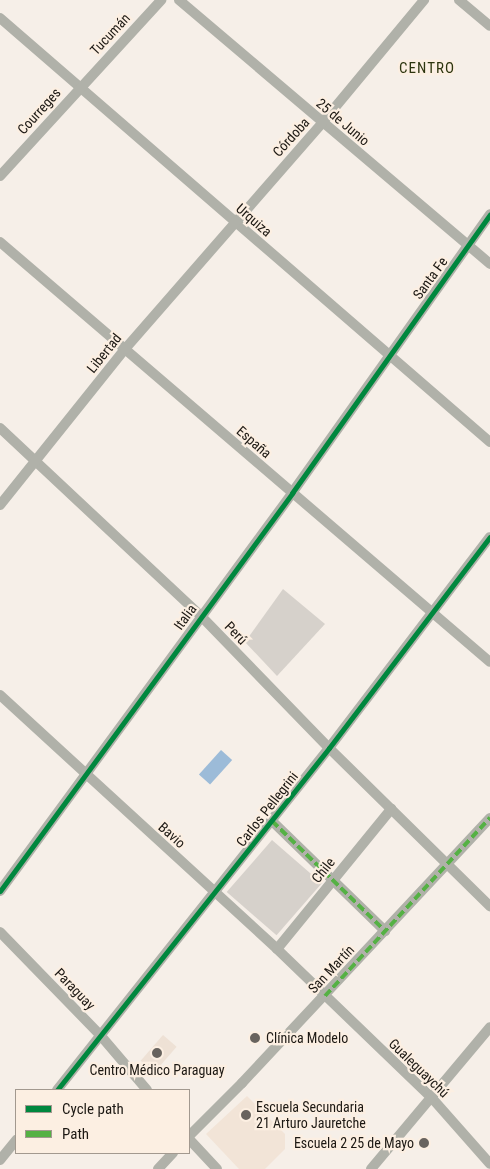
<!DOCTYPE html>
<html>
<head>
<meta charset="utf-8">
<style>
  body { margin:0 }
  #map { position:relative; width:490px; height:1169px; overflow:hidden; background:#f6efe8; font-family:"Roboto Condensed",sans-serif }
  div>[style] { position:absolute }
  .built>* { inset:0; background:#f2e4d7 }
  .medical>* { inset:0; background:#eee1d5; transform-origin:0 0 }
  .water>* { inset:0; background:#9cbbd8; transform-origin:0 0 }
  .building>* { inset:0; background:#d6d1cb; transform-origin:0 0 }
  .minor>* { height:10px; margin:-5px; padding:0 5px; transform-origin:5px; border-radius:5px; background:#b0b1a9 }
  .quiet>* { height:4px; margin-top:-2px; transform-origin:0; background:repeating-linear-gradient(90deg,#55b144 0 8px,transparent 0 12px) }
  .cycleway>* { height:5px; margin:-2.5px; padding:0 2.5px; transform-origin:2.5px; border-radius:2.5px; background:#00873e }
  .dots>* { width:14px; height:14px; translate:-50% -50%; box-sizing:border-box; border:2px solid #fcefe2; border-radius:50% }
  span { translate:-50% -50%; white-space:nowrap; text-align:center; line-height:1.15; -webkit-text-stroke:4.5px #fcefe2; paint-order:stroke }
  .street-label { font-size:14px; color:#1c1813 }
  .poi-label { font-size:14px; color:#1c1813 }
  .left { translate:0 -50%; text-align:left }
  .right { translate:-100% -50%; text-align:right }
  .neighbourhood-label { font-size:15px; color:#2d350e; letter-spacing:1px }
  .legend { position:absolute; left:15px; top:1089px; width:175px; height:65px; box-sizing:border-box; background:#fcefe2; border:1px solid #a2998f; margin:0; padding:6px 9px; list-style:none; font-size:15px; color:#1c1813 }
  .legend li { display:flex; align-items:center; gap:10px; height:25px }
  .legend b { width:25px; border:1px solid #a2998f }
</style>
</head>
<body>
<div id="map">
  <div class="built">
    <i style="clip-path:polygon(247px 1096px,285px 1134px,285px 1149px,265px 1169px,239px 1169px,206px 1134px)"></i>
  </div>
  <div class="medical">
    <i style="left:163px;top:1035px;width:18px;height:34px;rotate:41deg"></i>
  </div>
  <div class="water">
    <i style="left:221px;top:750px;width:15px;height:33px;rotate:42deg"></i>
  </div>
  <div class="building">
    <i style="clip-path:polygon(283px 589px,325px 624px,277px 676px,245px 642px)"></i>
    <i style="left:272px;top:840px;width:66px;height:69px;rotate:41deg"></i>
  </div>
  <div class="minor">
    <i style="left:179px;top:0;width:408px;rotate:40.3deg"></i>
    <i style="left:459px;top:0;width:40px;rotate:40deg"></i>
    <i style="left:0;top:18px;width:648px;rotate:40.87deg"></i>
    <i style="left:0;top:176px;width:239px;rotate:-47.5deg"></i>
    <i style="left:0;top:242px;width:645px;rotate:40.6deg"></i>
    <i style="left:0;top:428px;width:274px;rotate:43.1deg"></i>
    <i style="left:200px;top:615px;width:185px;rotate:45.9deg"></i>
    <i style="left:329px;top:748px;width:226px;rotate:44.5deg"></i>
    <i style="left:0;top:505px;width:200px;rotate:-51.3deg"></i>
    <i style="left:125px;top:349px;width:300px;rotate:-48.9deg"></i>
    <i style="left:322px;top:123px;width:160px;rotate:-50.3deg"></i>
    <i style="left:0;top:695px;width:376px;rotate:42.5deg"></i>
    <i style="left:277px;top:949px;width:214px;rotate:43.9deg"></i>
    <i style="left:431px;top:1097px;width:89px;rotate:48.6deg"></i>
    <i style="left:272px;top:821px;width:158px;rotate:44.2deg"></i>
    <i style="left:0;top:891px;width:494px;rotate:-53.7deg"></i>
    <i style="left:292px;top:493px;width:342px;rotate:-54.6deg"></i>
    <i style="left:0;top:932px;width:145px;rotate:45.8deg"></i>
    <i style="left:101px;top:1036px;width:71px;rotate:49.6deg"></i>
    <i style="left:277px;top:949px;width:181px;rotate:-50.8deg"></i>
    <i style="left:57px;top:1090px;width:437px;rotate:-51.5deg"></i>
    <i style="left:329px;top:748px;width:265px;rotate:-52.7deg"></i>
    <i style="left:189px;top:1136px;width:75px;rotate:-45deg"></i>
    <i style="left:242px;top:1083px;width:363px;rotate:-46.9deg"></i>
    <i style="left:189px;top:1139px;width:41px;rotate:47deg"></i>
    <i style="left:0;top:1160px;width:26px;rotate:-51deg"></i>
    <i style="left:158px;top:1169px;width:22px;rotate:-47deg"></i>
    <i style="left:371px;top:1169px;width:185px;rotate:-50deg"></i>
  </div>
  <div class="quiet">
    <i style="left:272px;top:821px;width:158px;rotate:44.2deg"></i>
    <i style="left:325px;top:996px;width:243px;rotate:-47.2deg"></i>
  </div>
  <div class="cycleway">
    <i style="left:0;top:891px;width:494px;rotate:-53.7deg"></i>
    <i style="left:292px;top:493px;width:342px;rotate:-54.6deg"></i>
    <i style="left:57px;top:1090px;width:437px;rotate:-51.5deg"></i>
    <i style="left:329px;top:748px;width:265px;rotate:-52.7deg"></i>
  </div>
  <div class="dots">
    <i style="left:255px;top:1038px;background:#68635e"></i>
    <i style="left:157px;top:1053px;background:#68635e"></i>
    <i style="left:246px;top:1115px;background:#68635e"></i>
    <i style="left:424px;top:1143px;background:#68635e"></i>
  </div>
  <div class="street-label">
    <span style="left:110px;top:34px;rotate:-47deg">Tucumán</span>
    <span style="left:39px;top:111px;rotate:-48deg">Courreges</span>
    <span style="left:343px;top:122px;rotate:40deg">25 de Junio</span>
    <span style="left:291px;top:137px;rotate:-48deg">Córdoba</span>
    <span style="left:254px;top:220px;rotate:41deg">Urquiza</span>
    <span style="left:430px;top:278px;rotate:-54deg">Santa Fe</span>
    <span style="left:104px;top:353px;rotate:-51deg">Libertad</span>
    <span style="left:254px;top:442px;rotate:41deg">España</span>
    <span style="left:185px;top:617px;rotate:-54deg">Italia</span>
    <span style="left:236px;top:633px;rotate:46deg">Perú</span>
    <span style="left:267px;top:809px;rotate:-52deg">Carlos Pellegrini</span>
    <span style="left:172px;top:835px;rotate:42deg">Bavio</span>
    <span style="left:323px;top:870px;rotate:-51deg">Chile</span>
    <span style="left:331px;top:969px;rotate:-47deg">San Martín</span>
    <span style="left:75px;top:989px;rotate:46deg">Paraguay</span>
    <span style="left:419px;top:1068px;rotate:44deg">Gualeguaychú</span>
  </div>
  <div class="poi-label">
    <span class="left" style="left:266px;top:1038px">Clínica Modelo</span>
    <span style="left:157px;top:1070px">Centro Médico Paraguay</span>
    <span class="left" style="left:256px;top:1115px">Escuela Secundaria<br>21 Arturo Jauretche</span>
    <span class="right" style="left:414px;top:1143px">Escuela 2 25 de Mayo</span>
  </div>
  <div class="neighbourhood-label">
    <span style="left:427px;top:69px">CENTRO</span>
  </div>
  <ul class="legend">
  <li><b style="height:6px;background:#00873e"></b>Cycle path</li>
  <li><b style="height:6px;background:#55b144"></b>Path</li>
  </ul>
</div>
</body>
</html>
